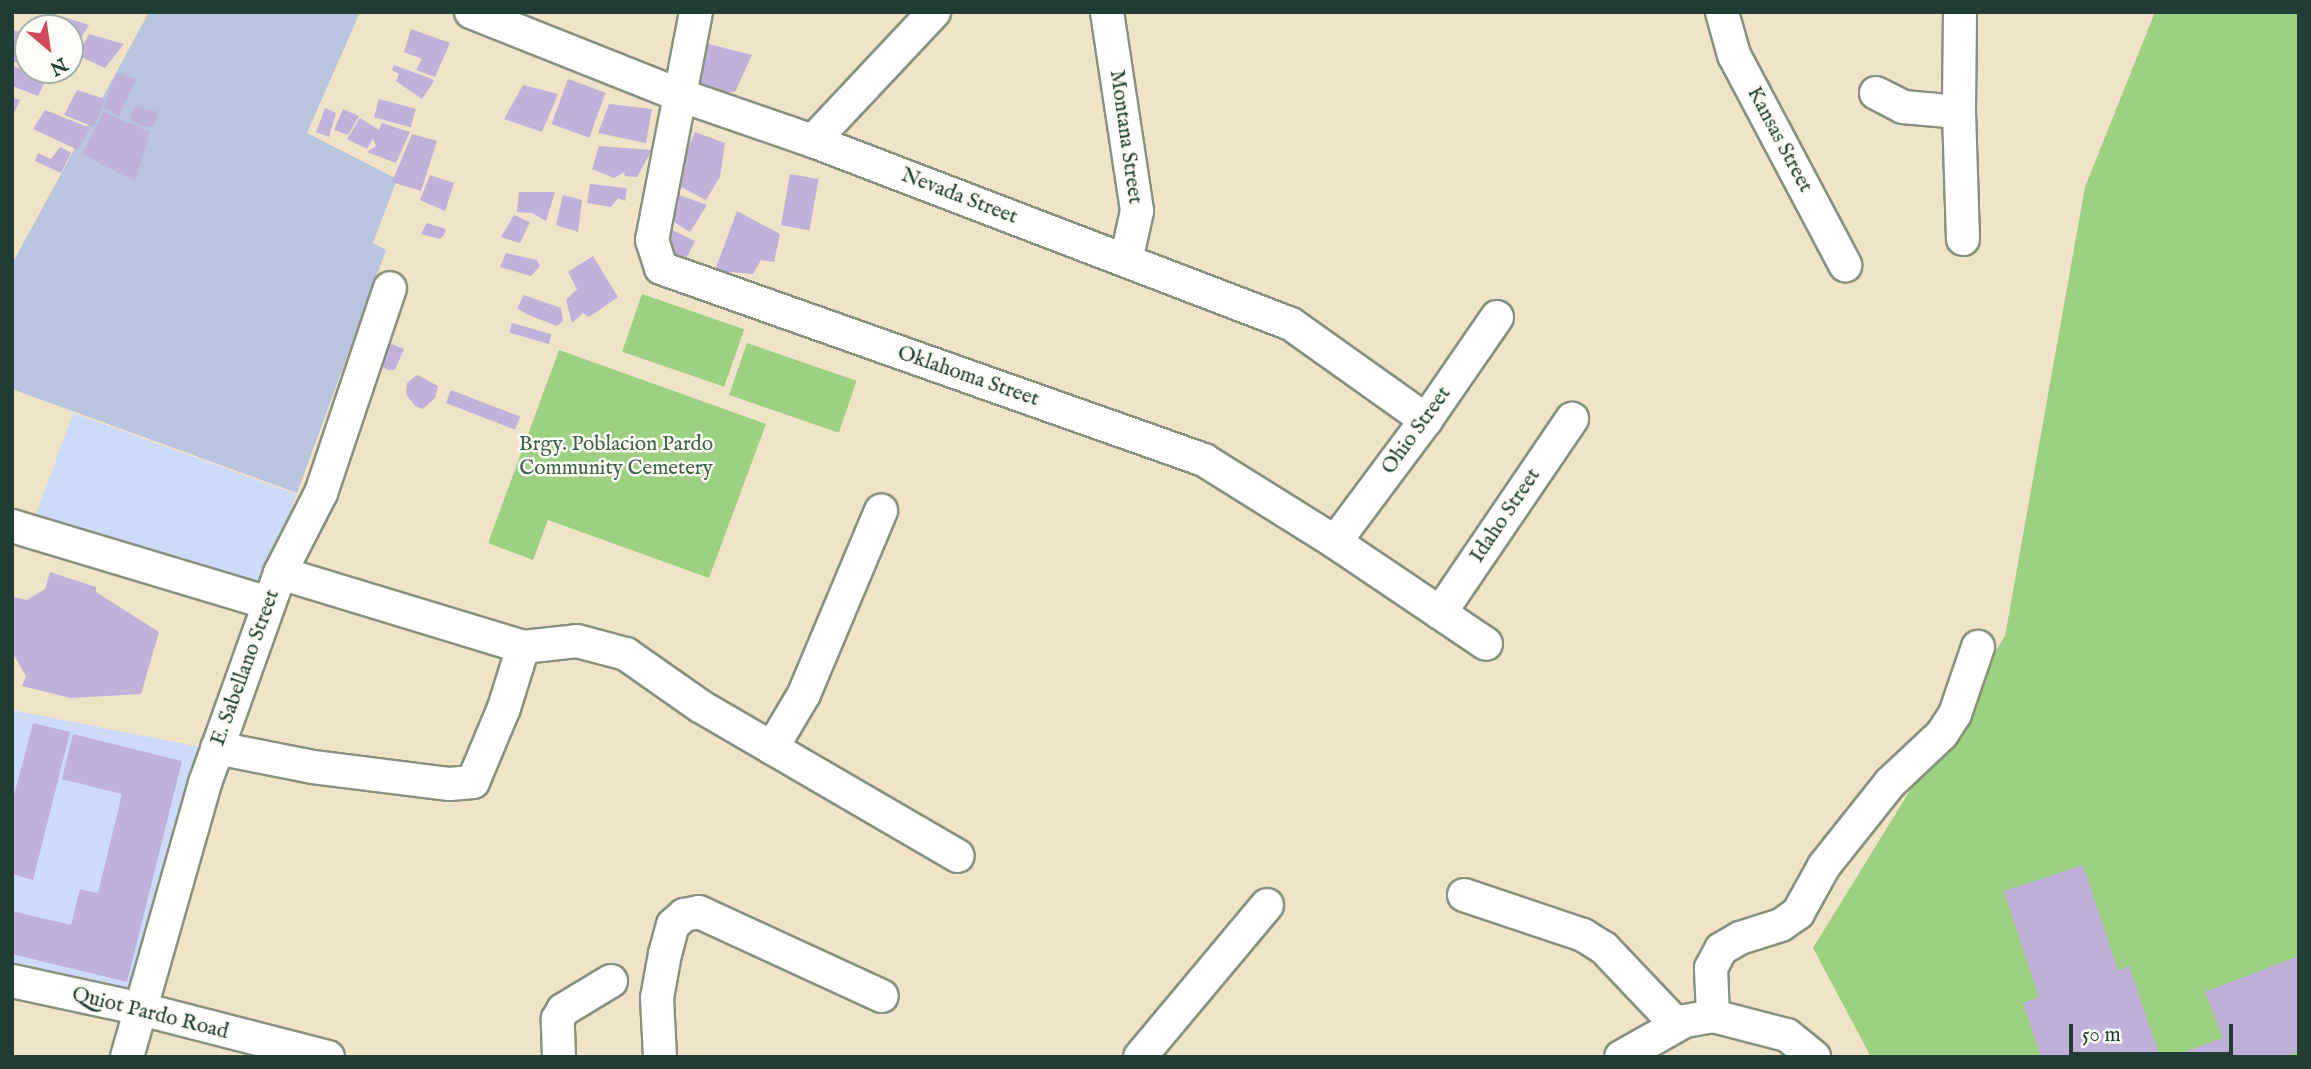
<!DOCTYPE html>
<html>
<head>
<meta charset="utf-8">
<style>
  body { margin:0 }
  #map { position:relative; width:2311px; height:1069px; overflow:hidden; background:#f1e3c7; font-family:"IM FELL English",serif }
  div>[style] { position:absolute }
  .built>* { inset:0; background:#cddbfa; transform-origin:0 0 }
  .industrial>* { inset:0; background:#b9c5de }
  .green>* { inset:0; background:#9cd181; transform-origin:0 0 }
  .building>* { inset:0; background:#c1b0d9; transform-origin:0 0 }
  .roads { filter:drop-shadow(2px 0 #88907e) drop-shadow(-2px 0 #88907e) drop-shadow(0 2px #88907e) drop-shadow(0 -2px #88907e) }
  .minor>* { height:32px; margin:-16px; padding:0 16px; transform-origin:16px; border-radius:16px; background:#fff }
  span { translate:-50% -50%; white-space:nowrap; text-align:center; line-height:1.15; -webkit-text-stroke:5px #fdfcf7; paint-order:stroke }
  .street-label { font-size:21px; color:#1f3d34 }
  .park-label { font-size:21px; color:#3e6247 }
  .frame { position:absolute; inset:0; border:14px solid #1f3d34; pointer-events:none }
  .north { position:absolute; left:14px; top:14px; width:70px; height:70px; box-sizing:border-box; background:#fdfcf7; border:2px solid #a4b0a9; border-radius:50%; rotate:151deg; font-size:19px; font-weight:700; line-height:28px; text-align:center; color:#1f3d34 }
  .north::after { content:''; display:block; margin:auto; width:24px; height:32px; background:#d1495b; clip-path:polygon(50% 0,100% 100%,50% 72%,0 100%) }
  .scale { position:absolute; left:2069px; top:1024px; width:164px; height:32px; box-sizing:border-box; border:4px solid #1f3d34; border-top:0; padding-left:9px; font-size:21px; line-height:24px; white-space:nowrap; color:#1f3d34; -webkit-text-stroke:5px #fdfcf7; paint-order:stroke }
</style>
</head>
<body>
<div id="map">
  <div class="built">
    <i style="left:73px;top:413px;width:238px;height:111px;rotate:20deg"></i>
    <i style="clip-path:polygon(12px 710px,200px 747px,130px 988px,12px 964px)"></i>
  </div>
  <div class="industrial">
    <i style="clip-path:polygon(149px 12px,360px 12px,307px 133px,397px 179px,373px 243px,386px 250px,297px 493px,12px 389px,12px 264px)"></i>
  </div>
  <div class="green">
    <i style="clip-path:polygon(2155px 12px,2299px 12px,2299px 1057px,1871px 1057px,1813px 948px,2005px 636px,2085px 187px)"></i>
    <i style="left:642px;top:294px;width:108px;height:61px;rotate:19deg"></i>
    <i style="left:747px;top:343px;width:116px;height:55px;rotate:19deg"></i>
    <i style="clip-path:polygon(559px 350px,766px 424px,709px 578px,548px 520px,533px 560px,488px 543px)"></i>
  </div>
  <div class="building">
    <i style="clip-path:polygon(54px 14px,89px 25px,70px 56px,70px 28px,47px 28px)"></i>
    <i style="clip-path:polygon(411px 29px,450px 43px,435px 77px,416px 70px,422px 59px,404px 52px)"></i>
    <i style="clip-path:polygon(12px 30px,28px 34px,28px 51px,20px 64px,12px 61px)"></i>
    <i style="clip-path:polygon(89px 34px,124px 44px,105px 68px,77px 55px)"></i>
    <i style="clip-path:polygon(705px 43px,752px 55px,735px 92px,712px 92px,695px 80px)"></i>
    <i style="clip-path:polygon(394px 65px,432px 79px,434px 81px,422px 99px,396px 81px,399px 74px,392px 70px)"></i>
    <i style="clip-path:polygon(12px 66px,47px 78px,38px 96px,12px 86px)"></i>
    <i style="clip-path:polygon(116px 73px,136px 79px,119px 116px,104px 107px)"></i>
    <i style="left:568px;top:79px;width:40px;height:48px;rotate:20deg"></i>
    <i style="clip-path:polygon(523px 85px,558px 94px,542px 132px,504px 119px)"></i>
    <i style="clip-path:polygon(77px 90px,105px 99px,94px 127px,64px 115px)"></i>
    <i style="clip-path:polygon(12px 97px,20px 100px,12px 118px)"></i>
    <i style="left:379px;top:99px;width:38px;height:19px;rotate:15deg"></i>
    <i style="clip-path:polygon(609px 104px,652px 109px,646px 143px,598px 133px)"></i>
    <i style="clip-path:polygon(135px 106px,158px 112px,154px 126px,145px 127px,130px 119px)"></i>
    <i style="clip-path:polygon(325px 108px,336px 113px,329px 137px,316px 132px)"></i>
    <i style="clip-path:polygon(343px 109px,359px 116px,348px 135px,334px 130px)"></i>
    <i style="clip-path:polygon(45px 110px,90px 128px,78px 150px,33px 129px)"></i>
    <i style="clip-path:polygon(104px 112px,150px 132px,135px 181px,82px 154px)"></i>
    <i style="clip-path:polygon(360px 118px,379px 130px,382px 123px,410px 132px,396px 163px,367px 152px,376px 146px,373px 139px,367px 149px,347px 139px)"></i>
    <i style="clip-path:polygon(695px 132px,725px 143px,720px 177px,706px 200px,673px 183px)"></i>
    <i style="clip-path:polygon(412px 134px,437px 141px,421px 191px,392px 182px)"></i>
    <i style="clip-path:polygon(599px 146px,652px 150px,637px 177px,624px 176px,625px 172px,614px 178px,592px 169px)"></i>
    <i style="clip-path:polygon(60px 147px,71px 153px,61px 173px,35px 161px,38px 153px,51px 159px)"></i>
    <i style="left:790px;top:174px;width:29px;height:52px;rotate:10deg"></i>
    <i style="clip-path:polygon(430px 175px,454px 183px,445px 211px,420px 200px)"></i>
    <i style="clip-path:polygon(590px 184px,627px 188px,625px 201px,618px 198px,611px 207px,587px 203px)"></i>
    <i style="clip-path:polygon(519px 192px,555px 192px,546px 221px,532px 213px,517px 212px)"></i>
    <i style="clip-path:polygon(671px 192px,707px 205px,690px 232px,664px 216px)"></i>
    <i style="clip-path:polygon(563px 195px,582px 200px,578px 232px,556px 225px)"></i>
    <i style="clip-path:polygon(737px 211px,780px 234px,774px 262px,761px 260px,753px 274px,730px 272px,724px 277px,715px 270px)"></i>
    <i style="clip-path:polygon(514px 215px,530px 222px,520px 243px,501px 237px)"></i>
    <i style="clip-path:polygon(427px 223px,446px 229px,444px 235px,440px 239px,421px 234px)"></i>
    <i style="clip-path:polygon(664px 226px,695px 241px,683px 265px,667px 260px)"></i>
    <i style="clip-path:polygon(506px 253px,537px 260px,540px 266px,531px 276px,500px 267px)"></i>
    <i style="clip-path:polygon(593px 256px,618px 297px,589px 317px,583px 313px,572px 323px,566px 300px,577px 289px,568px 272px)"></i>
    <i style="clip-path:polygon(524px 295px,561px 308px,563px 321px,557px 326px,526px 314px,517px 308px)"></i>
    <i style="left:512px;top:323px;width:41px;height:10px;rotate:16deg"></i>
    <i style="clip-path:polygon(384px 341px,404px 349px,395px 370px,388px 370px,378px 364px)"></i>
    <i style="clip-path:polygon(417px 375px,438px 386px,435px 398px,423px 409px,415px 406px,406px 394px,407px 383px)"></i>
    <i style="left:451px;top:390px;width:74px;height:14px;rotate:21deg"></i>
    <i style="clip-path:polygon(50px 572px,96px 587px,96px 592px,159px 632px,141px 694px,71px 698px,22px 686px,26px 676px,12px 652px,12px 597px,27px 600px,45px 589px)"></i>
    <i style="clip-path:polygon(33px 723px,70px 732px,33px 880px,12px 874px,12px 803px)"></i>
    <i style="clip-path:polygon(73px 734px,182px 761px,127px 982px,12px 954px,12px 911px,71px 925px,80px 889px,98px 893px,122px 794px,62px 779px)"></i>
    <i style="clip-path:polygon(2083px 865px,2118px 971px,2129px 966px,2160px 1057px,2041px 1057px,2023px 1003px,2039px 997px,2004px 891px)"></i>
    <i style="clip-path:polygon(2299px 956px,2299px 1051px,2283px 1057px,2170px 1057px,2223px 1038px,2205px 992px)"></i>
  </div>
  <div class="roads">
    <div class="minor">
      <i style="left:471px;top:12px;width:225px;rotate:21.7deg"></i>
      <i style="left:680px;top:95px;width:141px;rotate:19.1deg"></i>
      <i style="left:813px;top:141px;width:512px;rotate:20.95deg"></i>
      <i style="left:1291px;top:324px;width:166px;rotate:35.4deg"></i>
      <i style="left:696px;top:12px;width:232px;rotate:100.9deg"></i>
      <i style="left:652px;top:240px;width:29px;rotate:72deg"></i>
      <i style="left:661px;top:268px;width:576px;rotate:19.47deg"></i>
      <i style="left:1204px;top:460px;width:155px;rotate:32deg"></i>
      <i style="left:1335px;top:542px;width:182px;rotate:34deg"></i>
      <i style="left:1107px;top:12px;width:201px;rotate:81.4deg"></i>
      <i style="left:1137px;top:211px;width:51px;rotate:102.4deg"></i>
      <i style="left:1722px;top:12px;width:45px;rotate:74.4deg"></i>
      <i style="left:1734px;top:55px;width:238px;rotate:62.1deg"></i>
      <i style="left:1960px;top:12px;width:100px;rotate:90.6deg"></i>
      <i style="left:1959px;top:112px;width:127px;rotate:88.2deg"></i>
      <i style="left:1876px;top:93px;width:30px;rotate:27deg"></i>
      <i style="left:1903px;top:107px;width:56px;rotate:5.1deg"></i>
      <i style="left:813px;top:141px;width:177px;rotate:-46.8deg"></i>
      <i style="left:12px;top:526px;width:267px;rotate:16.7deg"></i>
      <i style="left:1335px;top:542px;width:152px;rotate:-53.3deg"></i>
      <i style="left:1426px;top:420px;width:125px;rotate:-55.4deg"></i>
      <i style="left:280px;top:573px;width:254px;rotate:16.9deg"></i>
      <i style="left:523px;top:647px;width:54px;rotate:-6.3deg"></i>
      <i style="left:577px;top:641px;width:51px;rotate:14.9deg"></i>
      <i style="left:626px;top:654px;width:90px;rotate:35.1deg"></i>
      <i style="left:700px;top:706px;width:298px;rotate:30.2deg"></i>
      <i style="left:1440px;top:613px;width:235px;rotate:-55.8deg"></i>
      <i style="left:217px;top:748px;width:98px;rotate:11.2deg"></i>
      <i style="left:313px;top:767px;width:138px;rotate:7.1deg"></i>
      <i style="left:450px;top:784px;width:23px;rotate:-5deg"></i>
      <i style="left:473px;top:782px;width:80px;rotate:-67.3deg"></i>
      <i style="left:504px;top:708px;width:64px;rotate:-72.7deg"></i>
      <i style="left:772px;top:748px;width:63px;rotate:-59.3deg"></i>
      <i style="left:804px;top:694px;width:199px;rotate:-67.2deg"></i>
      <i style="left:1464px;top:895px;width:126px;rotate:18.6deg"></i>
      <i style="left:1583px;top:935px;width:25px;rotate:32deg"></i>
      <i style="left:1604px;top:948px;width:106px;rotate:46.5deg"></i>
      <i style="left:12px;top:981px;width:132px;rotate:12.2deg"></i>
      <i style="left:141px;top:1009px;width:193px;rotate:14.4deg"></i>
      <i style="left:1713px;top:1016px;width:48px;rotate:-92.4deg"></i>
      <i style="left:1711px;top:968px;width:21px;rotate:-62deg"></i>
      <i style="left:1721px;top:949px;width:22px;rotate:-30deg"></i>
      <i style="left:1740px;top:938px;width:43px;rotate:-17.6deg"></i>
      <i style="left:1781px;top:925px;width:21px;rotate:-35deg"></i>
      <i style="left:1798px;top:913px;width:54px;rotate:-61deg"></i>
      <i style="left:1824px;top:866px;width:106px;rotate:-51.5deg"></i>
      <i style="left:1890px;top:783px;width:71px;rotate:-43.3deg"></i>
      <i style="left:1942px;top:734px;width:24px;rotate:-57deg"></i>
      <i style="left:1955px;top:714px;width:71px;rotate:-71.1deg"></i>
      <i style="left:127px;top:1057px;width:285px;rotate:-74.1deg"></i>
      <i style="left:205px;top:783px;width:223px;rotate:-70.3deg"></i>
      <i style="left:280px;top:573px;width:90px;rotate:-62.9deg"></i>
      <i style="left:321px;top:493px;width:216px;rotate:-71.4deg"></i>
      <i style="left:559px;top:1057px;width:38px;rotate:-92deg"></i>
      <i style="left:558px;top:1019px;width:10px;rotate:-61deg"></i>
      <i style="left:563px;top:1010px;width:56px;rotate:-31.1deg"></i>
      <i style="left:660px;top:1057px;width:59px;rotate:-92.9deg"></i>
      <i style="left:657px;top:998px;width:45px;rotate:-79.7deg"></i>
      <i style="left:665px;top:954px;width:30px;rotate:-75deg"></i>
      <i style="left:673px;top:925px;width:15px;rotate:-42deg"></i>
      <i style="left:684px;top:915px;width:15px;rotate:-11deg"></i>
      <i style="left:699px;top:912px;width:201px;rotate:24.7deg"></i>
      <i style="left:1140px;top:1057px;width:198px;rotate:-50.1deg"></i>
      <i style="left:1621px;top:1057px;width:73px;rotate:-29.4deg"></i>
      <i style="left:1685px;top:1021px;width:28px;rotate:-10deg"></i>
      <i style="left:1713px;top:1016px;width:76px;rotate:14.4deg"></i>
      <i style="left:1787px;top:1035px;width:35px;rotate:39deg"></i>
    </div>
  </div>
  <div class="street-label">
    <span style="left:1125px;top:137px;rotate:82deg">Montana Street</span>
    <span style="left:1779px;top:140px;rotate:62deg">Kansas Street</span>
    <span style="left:959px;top:197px;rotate:21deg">Nevada Street</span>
    <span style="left:968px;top:377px;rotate:19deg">Oklahoma Street</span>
    <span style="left:1417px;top:431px;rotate:-54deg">Ohio Street</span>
    <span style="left:1506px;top:516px;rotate:-56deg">Idaho Street</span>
    <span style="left:246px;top:668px;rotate:-70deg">E. Sabellano Street</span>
    <span style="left:150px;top:1014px;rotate:14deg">Quiot Pardo Road</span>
  </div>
  <div class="park-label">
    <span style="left:616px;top:457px">Brgy. Poblacion Pardo<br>Community Cemetery</span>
  </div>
  <div class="frame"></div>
  <div class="north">N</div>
  <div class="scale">50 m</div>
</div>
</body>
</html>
